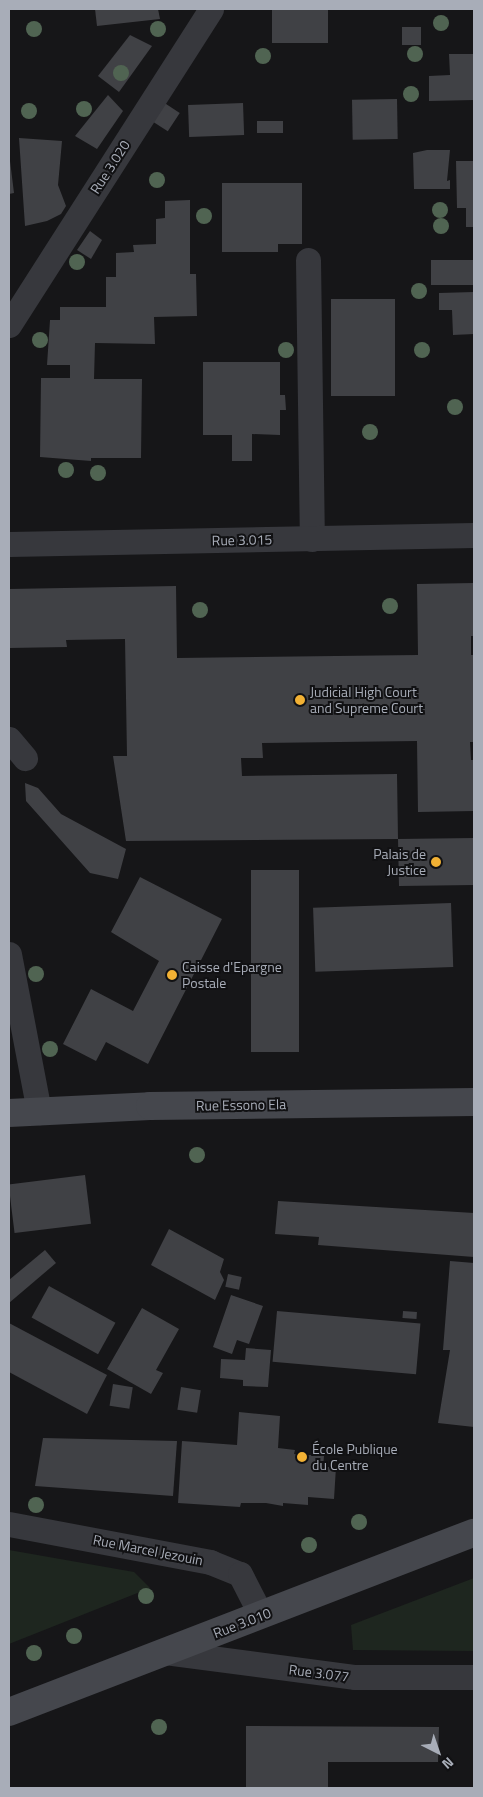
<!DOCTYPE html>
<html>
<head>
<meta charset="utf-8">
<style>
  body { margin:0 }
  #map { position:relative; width:483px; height:1797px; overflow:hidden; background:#161618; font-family:"Titillium Web",sans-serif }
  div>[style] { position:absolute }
  .green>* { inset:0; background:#1e261f }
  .building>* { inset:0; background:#404145; transform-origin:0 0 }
  .street>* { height:25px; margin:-12.5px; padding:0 12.5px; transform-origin:12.5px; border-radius:12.5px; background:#37383d }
  .secondary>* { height:28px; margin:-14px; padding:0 14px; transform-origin:14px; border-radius:14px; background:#45474d }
  .trees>* { width:16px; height:16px; margin:-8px; border-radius:50%; background:#506452 }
  .dots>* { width:14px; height:14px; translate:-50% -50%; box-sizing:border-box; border:2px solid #111113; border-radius:50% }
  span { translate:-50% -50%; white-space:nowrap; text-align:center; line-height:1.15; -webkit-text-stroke:4px #111113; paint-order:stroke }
  .street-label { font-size:14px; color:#a8adb8 }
  .poi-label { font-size:14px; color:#a8adb8 }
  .left { translate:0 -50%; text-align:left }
  .right { translate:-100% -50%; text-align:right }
  .frame { position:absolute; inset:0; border:10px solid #a8adb8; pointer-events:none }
  .north { position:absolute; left:413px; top:1727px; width:50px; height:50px; -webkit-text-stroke:4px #111113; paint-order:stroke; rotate:139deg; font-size:14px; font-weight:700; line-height:20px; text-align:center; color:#a8adb8 }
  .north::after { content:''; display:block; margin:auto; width:18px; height:22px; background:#a8adb8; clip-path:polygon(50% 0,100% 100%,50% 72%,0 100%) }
</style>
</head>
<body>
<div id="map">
  <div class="green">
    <i style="clip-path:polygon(9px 1550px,134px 1572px,150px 1588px,9px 1644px)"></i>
    <i style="clip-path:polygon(474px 1578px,474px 1651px,353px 1650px,351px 1625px)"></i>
  </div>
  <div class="building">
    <i style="clip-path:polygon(95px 9px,158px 9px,160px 19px,97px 26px)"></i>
    <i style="left:272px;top:9px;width:56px;height:34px"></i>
    <i style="left:421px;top:27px;width:18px;height:19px;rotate:90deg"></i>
    <i style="clip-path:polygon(130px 35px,152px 46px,119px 92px,98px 76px)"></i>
    <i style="clip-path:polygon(449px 54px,474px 54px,474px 100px,429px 101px,429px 76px,450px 75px)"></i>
    <i style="clip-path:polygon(108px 95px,123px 111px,97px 149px,75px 136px)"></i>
    <i style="left:397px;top:99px;width:40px;height:45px;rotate:89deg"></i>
    <i style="left:163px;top:102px;width:20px;height:22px;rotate:33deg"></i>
    <i style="left:243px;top:103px;width:32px;height:55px;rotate:88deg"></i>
    <i style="left:257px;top:121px;width:26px;height:12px"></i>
    <i style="clip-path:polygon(19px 138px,62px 141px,58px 185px,66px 206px,61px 214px,47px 221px,25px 226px)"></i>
    <i style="clip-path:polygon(427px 150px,450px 150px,447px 181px,450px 180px,450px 189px,414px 189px,413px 153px)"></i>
    <i style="clip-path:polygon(9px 153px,14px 193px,9px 194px)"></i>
    <i style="clip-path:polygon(456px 161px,474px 161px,474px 227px,466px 227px,466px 208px,457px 208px)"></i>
    <i style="clip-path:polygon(222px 183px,302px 183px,302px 244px,278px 244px,278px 252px,222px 252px)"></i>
    <i style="clip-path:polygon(190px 200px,190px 274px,196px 274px,197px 316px,154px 317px,155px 344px,95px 343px,94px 379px,142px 379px,141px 458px,91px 458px,91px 461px,40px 457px,41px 378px,70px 378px,70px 365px,47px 365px,50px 320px,60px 320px,60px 307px,106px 307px,106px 277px,116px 277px,116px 253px,134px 252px,133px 245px,156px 244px,156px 219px,165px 218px,165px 201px)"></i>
    <i style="clip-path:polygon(90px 231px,102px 240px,91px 259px,77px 250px)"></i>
    <i style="left:474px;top:260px;width:25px;height:43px;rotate:90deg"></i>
    <i style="clip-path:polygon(474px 292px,474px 334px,453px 335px,452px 310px,439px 310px,439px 293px)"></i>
    <i style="left:331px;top:299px;width:64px;height:97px"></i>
    <i style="clip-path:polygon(203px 362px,280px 362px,280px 395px,285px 395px,286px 410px,280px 410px,280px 435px,252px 434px,252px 461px,232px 461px,232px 435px,203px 435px)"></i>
    <i style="clip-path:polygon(474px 583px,474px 636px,471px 636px,471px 655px,474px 655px,474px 742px,470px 742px,471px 760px,474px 760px,474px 811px,418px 812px,417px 741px,262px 743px,263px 758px,241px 758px,242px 776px,397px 774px,398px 839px,474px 838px,474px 885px,399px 886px,398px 839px,126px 841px,113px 756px,127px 756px,125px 639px,66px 640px,67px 647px,9px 648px,9px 589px,176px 586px,177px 658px,418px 655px,417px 584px)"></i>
    <i style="clip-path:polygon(25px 783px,38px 788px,61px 814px,126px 849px,118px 879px,90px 873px,26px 801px)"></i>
    <i style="left:299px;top:870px;width:182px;height:48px;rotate:90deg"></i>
    <i style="clip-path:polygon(140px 877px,222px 919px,148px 1064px,106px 1042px,96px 1061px,63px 1044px,91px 989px,133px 1011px,159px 961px,111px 932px)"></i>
    <i style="left:451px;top:903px;width:64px;height:138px;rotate:88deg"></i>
    <i style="left:85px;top:1175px;width:49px;height:77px;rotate:83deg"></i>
    <i style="clip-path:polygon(278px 1201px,474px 1213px,474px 1257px,318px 1245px,319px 1237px,275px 1234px)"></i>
    <i style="clip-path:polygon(169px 1229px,224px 1259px,220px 1272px,224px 1280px,215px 1300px,151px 1265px)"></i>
    <i style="clip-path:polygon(45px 1250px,56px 1263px,9px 1303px,9px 1280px)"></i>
    <i style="clip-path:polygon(450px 1261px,474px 1263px,474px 1427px,438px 1423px,450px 1350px,443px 1350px)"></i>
    <i style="left:228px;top:1274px;width:14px;height:13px;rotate:12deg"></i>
    <i style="left:49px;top:1286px;width:76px;height:36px;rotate:29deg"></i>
    <i style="clip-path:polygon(231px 1295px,263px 1306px,249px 1344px,237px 1340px,232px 1354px,213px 1347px)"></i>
    <i style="clip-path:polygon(142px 1308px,179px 1329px,156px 1370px,163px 1373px,151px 1394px,107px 1369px)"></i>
    <i style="left:277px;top:1311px;width:144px;height:51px;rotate:5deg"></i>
    <i style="left:403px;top:1311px;width:14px;height:7px;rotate:4deg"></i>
    <i style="clip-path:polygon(9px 1323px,107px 1375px,87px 1414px,9px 1372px)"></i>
    <i style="clip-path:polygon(246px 1348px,271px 1350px,268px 1387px,243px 1386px,243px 1380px,220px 1378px,221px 1359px,245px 1360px)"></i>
    <i style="left:113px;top:1384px;width:20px;height:22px;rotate:9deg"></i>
    <i style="left:181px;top:1387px;width:20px;height:23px;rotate:9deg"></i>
    <i style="clip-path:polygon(239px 1412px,280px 1416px,278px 1448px,295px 1450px,294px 1454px,324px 1456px,323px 1467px,336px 1467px,334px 1499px,308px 1497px,308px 1505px,283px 1503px,283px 1506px,266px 1503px,241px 1503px,240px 1507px,178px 1503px,182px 1441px,237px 1445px)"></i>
    <i style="clip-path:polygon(43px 1438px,177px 1441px,173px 1496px,35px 1486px)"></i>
    <i style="clip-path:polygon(246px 1726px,439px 1727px,438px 1762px,328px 1762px,328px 1788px,246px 1788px)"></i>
  </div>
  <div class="street">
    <i style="left:308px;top:260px;width:279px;rotate:89.2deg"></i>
    <i style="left:9px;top:325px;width:375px;rotate:-57.4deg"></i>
    <i style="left:9px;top:544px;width:465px;rotate:-1.1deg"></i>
    <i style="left:9px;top:739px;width:25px;rotate:50deg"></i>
    <i style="left:9px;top:954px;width:161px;rotate:79.2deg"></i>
    <i style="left:9px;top:1524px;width:205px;rotate:10.7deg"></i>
    <i style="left:210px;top:1562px;width:32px;rotate:22deg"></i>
    <i style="left:240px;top:1574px;width:46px;rotate:62.9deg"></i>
    <i style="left:165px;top:1652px;width:192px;rotate:7.5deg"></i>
    <i style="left:355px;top:1677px;width:119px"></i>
  </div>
  <div class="secondary">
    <i style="left:9px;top:1113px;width:141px;rotate:-2.8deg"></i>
    <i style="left:150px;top:1106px;width:324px;rotate:-0.7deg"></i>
    <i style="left:9px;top:1712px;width:498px;rotate:-21.1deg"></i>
  </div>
  <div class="trees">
    <i style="left:441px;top:23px"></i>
    <i style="left:34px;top:29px"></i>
    <i style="left:158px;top:29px"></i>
    <i style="left:415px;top:54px"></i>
    <i style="left:263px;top:56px"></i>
    <i style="left:121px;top:73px"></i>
    <i style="left:411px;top:94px"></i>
    <i style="left:84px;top:109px"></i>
    <i style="left:29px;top:111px"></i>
    <i style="left:157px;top:180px"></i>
    <i style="left:440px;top:210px"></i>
    <i style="left:204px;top:216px"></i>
    <i style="left:441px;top:226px"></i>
    <i style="left:77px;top:262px"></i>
    <i style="left:419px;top:291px"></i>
    <i style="left:40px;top:340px"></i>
    <i style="left:286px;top:350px"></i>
    <i style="left:422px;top:350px"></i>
    <i style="left:455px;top:407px"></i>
    <i style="left:370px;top:432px"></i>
    <i style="left:66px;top:470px"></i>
    <i style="left:98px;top:473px"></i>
    <i style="left:390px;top:606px"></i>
    <i style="left:200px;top:610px"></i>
    <i style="left:36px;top:974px"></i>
    <i style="left:50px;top:1049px"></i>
    <i style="left:197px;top:1155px"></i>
    <i style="left:36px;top:1505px"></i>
    <i style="left:359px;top:1522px"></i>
    <i style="left:309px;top:1545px"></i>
    <i style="left:146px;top:1596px"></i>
    <i style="left:74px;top:1636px"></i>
    <i style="left:34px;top:1653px"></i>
    <i style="left:159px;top:1727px"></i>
  </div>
  <div class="dots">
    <i style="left:300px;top:700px;background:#f2b134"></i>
    <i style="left:436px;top:862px;background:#f2b134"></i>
    <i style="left:172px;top:975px;background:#f2b134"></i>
    <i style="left:302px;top:1457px;background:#f2b134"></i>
  </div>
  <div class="street-label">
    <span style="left:110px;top:167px;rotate:-57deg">Rue 3.020</span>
    <span style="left:242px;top:540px;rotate:-1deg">Rue 3.015</span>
    <span style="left:241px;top:1105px;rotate:-1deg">Rue Essono Ela</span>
    <span style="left:148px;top:1550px;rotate:11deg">Rue Marcel Jezouin</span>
    <span style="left:242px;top:1623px;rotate:-21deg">Rue 3.010</span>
    <span style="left:319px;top:1673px;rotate:7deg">Rue 3.077</span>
  </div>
  <div class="poi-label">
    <span class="left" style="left:310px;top:700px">Judicial High Court<br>and Supreme Court</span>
    <span class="right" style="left:426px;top:862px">Palais de<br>Justice</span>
    <span class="left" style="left:182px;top:975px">Caisse d'Epargne<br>Postale</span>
    <span class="left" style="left:312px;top:1457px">École Publique<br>du Centre</span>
  </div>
  <div class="frame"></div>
  <div class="north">N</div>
</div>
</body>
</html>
